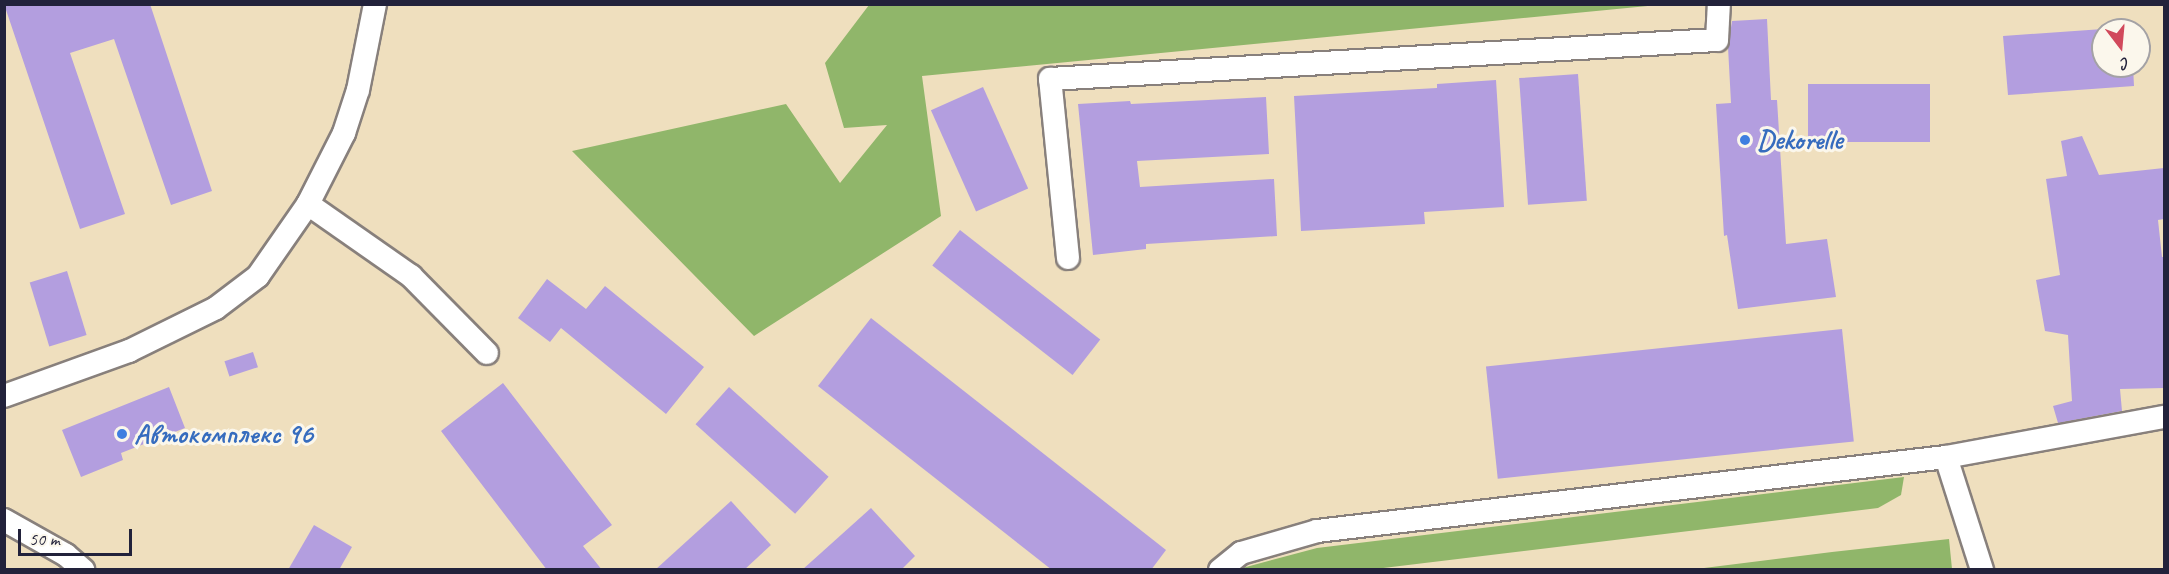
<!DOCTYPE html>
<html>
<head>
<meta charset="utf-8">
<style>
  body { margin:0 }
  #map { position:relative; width:2169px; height:574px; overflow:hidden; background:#efdfbe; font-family:Caveat,sans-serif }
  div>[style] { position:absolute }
  .forest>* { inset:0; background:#90b66a }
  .building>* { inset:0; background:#b39edf; transform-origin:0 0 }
  .roads { filter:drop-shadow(2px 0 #88807c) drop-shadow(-2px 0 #88807c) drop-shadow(0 2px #88807c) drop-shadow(0 -2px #88807c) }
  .minor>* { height:22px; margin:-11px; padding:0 11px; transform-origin:11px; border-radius:11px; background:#fff }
  .dots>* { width:16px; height:16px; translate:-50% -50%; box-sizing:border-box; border:3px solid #fbf7ec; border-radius:50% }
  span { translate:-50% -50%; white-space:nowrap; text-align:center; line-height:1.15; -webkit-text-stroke:6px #fbf7ec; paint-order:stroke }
  .shop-label { font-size:28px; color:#366cbe; font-weight:700 }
  .left { translate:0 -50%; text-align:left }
  .frame { position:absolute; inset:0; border:6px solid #22223b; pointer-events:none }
  .north { position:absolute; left:2091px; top:18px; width:60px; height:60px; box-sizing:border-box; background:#fbf7ec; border:2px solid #a4a2a5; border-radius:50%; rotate:164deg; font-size:16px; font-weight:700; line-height:24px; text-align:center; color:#22223b }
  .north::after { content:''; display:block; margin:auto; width:21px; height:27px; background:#d1495b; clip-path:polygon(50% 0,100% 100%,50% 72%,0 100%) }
  .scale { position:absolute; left:18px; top:529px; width:114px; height:27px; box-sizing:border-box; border:3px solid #22223b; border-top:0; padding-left:8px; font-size:18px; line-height:21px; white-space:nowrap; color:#22223b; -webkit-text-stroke:4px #fbf7ec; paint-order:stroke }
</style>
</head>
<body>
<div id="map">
  <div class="forest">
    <i style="clip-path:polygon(869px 5px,869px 4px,1658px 5px,922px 76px,941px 216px,754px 336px,572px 151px,786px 104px,840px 183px,887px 125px,844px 128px,825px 63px)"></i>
    <i style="clip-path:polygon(1904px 477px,1901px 495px,1878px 508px,1375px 569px,1235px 570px,1317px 548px)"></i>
    <i style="clip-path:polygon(1949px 539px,1952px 569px,1696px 569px,1832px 552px)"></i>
  </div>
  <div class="building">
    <i style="clip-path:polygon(4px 4px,150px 4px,212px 191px,171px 205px,114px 39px,70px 53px,125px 214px,80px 229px)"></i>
    <i style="clip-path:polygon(1767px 19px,1771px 100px,1777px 100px,1786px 244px,1827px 239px,1836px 297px,1738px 309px,1727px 235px,1724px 236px,1716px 104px,1731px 103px,1728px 47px,1732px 21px)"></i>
    <i style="clip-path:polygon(2103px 29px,2103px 66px,2133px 66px,2134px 86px,2008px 95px,2003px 36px)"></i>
    <i style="left:1578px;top:74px;width:127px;height:59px;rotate:86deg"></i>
    <i style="clip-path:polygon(1496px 80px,1504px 207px,1424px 212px,1425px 224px,1301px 231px,1294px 96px,1437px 88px,1437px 84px)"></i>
    <i style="left:1930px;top:84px;width:58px;height:122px;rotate:90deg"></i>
    <i style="left:983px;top:87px;width:111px;height:57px;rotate:66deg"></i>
    <i style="clip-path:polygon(1266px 97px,1269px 154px,1137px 161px,1140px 187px,1274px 179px,1277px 236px,1146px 244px,1146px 249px,1093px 255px,1078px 104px,1130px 101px,1131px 104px)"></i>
    <i style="clip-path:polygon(2082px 136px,2099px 175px,2164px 168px,2164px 219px,2158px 220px,2162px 257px,2164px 257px,2164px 388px,2120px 389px,2122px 411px,2058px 423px,2053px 406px,2072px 401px,2068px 335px,2045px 331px,2036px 280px,2060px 275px,2046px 179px,2067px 176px,2061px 141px)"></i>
    <i style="left:960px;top:230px;width:178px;height:45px;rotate:38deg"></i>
    <i style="left:67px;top:271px;width:67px;height:39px;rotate:73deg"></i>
    <i style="clip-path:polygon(547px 279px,586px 309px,605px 286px,704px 367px,666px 414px,561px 328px,550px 342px,518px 318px)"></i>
    <i style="clip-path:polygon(871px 318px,1166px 550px,1151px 570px,1052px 570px,818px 386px)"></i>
    <i style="left:1842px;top:329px;width:113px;height:358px;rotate:84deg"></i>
    <i style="left:253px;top:352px;width:16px;height:30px;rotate:72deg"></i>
    <i style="clip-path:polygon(503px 383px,612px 525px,583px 546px,602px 570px,547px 570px,441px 431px)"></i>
    <i style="clip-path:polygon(169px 387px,185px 428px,121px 453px,123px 460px,81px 477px,62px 430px)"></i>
    <i style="left:729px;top:387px;width:134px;height:50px;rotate:42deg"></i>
    <i style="clip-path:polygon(731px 501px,771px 545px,744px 570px,655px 570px)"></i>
    <i style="clip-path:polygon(871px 508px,915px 556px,901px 570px,802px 570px)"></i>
    <i style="clip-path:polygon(314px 525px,352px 547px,339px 570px,288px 570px)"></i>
  </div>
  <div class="roads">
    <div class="minor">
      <i style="left:308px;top:204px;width:126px;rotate:35deg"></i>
      <i style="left:411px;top:276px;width:108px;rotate:45.4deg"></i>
      <i style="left:1068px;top:258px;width:180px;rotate:-95.7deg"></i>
      <i style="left:1050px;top:79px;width:668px;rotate:-3.35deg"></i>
      <i style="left:1717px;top:40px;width:36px;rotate:-87deg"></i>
      <i style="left:4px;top:396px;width:133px;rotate:-19.8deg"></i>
      <i style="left:129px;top:351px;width:97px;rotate:-26.3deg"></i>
      <i style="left:216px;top:308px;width:53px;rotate:-37.3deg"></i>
      <i style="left:258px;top:276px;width:88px;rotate:-55.2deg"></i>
      <i style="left:308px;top:204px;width:80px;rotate:-63.1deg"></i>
      <i style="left:344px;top:133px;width:45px;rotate:-72deg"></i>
      <i style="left:358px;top:90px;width:88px;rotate:-78.8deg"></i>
      <i style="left:1946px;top:457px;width:119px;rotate:72.3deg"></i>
      <i style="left:4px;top:520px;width:71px;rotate:29.4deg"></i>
      <i style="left:66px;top:555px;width:23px;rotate:41deg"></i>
      <i style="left:1220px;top:570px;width:27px;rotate:-39deg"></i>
      <i style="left:1241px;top:553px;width:79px;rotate:-16.1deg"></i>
      <i style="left:1317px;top:531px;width:633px;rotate:-6.71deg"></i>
      <i style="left:1946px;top:457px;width:222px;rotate:-10.4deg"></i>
    </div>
  </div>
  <div class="dots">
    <i style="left:1745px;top:140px;background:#3f7fe0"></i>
    <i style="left:122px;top:434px;background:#3f7fe0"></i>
  </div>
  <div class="shop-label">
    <span class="left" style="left:1757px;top:140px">Dekorelle</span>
    <span class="left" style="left:134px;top:434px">Автокомплекс 96</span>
  </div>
  <div class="frame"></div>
  <div class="north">С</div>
  <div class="scale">50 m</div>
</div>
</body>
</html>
